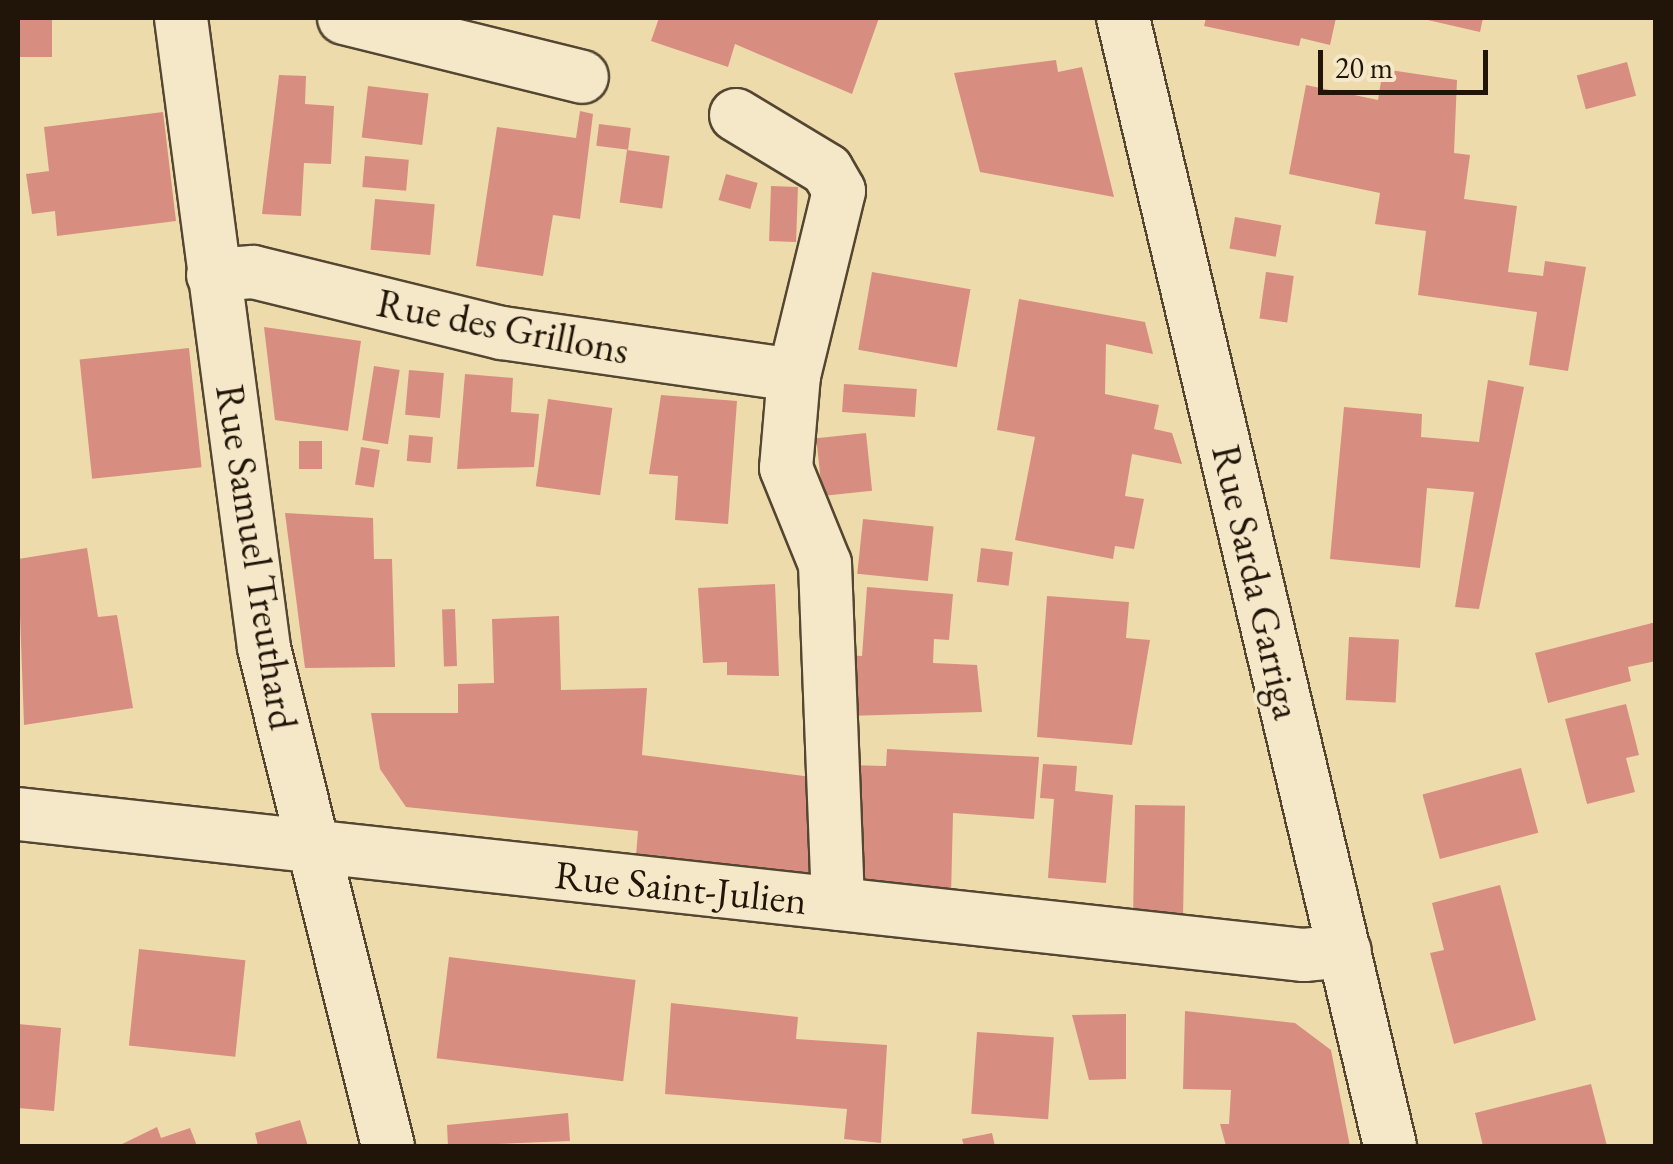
<!DOCTYPE html>
<html>
<head>
<meta charset="utf-8">
<style>
  body { margin:0 }
  #map { position:relative; width:1673px; height:1164px; overflow:hidden; background:#eedbac; font-family:"EB Garamond",serif }
  div>[style] { position:absolute }
  .building>* { inset:0; background:#d88d81; transform-origin:0 0 }
  .roads { filter:drop-shadow(2px 0 #544631) drop-shadow(-2px 0 #544631) drop-shadow(0 2px #544631) drop-shadow(0 -2px #544631) }
  .street>* { height:52px; margin:-26px; padding:0 26px; transform-origin:26px; border-radius:26px; background:#f4e8c9 }
  span { translate:-50% -50%; white-space:nowrap; text-align:center; line-height:1.15; -webkit-text-stroke:8px #f4e8c9; paint-order:stroke }
  .street-label { font-size:40px; color:#211408 }
  .frame { position:absolute; inset:0; border:20px solid #211408; pointer-events:none }
  .scale { position:absolute; left:1318px; top:50px; width:170px; height:45px; box-sizing:border-box; border:5px solid #211408; border-top:0; padding-left:12px; font-size:30px; line-height:35px; white-space:nowrap; color:#211408; -webkit-text-stroke:8px #f4e8c9; paint-order:stroke }
</style>
</head>
<body>
<div id="map">
  <div class="building">
    <i style="left:18px;top:18px;width:34px;height:39px"></i>
    <i style="clip-path:polygon(659px 18px,879px 18px,852px 94px,735px 44px,728px 67px,651px 41px)"></i>
    <i style="clip-path:polygon(1206px 18px,1336px 18px,1330px 45px,1301px 38px,1299px 46px,1204px 26px)"></i>
    <i style="clip-path:polygon(1419px 18px,1483px 18px,1480px 32px)"></i>
    <i style="clip-path:polygon(1056px 60px,1058px 72px,1082px 67px,1114px 197px,980px 172px,954px 73px)"></i>
    <i style="left:1627px;top:62px;width:35px;height:52px;rotate:75deg"></i>
    <i style="clip-path:polygon(1383px 69px,1457px 80px,1454px 153px,1470px 155px,1464px 199px,1517px 206px,1508px 272px,1543px 276px,1545px 261px,1586px 267px,1568px 371px,1529px 365px,1537px 312px,1418px 295px,1426px 231px,1375px 224px,1380px 193px,1289px 174px,1306px 85px,1378px 100px)"></i>
    <i style="clip-path:polygon(279px 75px,306px 76px,305px 104px,334px 106px,331px 164px,304px 163px,301px 216px,262px 214px)"></i>
    <i style="left:368px;top:86px;width:61px;height:52px;rotate:7deg"></i>
    <i style="clip-path:polygon(580px 111px,593px 114px,580px 219px,553px 215px,543px 276px,476px 266px,497px 127px,576px 138px)"></i>
    <i style="clip-path:polygon(163px 112px,176px 221px,57px 236px,55px 211px,32px 214px,26px 174px,49px 171px,44px 127px)"></i>
    <i style="left:599px;top:124px;width:32px;height:22px;rotate:7deg"></i>
    <i style="left:627px;top:150px;width:43px;height:53px;rotate:8deg"></i>
    <i style="left:365px;top:156px;width:44px;height:31px;rotate:5deg"></i>
    <i style="left:726px;top:174px;width:33px;height:27px;rotate:16deg"></i>
    <i style="left:771px;top:186px;width:27px;height:55px;rotate:2deg"></i>
    <i style="left:375px;top:199px;width:60px;height:51px;rotate:5deg"></i>
    <i style="left:1235px;top:217px;width:47px;height:32px;rotate:10deg"></i>
    <i style="left:872px;top:272px;width:100px;height:79px;rotate:10deg"></i>
    <i style="left:1266px;top:272px;width:28px;height:47px;rotate:8deg"></i>
    <i style="clip-path:polygon(1019px 299px,1145px 322px,1153px 354px,1106px 344px,1105px 394px,1159px 405px,1154px 429px,1172px 433px,1182px 464px,1132px 454px,1125px 496px,1144px 499px,1134px 549px,1115px 546px,1113px 559px,1015px 540px,1035px 437px,997px 430px)"></i>
    <i style="clip-path:polygon(264px 327px,361px 341px,348px 431px,275px 420px)"></i>
    <i style="left:189px;top:348px;width:120px;height:110px;rotate:84deg"></i>
    <i style="left:374px;top:366px;width:26px;height:75px;rotate:9deg"></i>
    <i style="left:409px;top:370px;width:35px;height:45px;rotate:5deg"></i>
    <i style="clip-path:polygon(465px 374px,513px 378px,511px 412px,539px 414px,534px 467px,457px 469px)"></i>
    <i style="clip-path:polygon(1488px 380px,1524px 387px,1479px 609px,1455px 607px,1474px 492px,1427px 488px,1420px 568px,1330px 559px,1344px 407px,1422px 414px,1421px 437px,1479px 442px)"></i>
    <i style="left:844px;top:384px;width:73px;height:28px;rotate:4deg"></i>
    <i style="clip-path:polygon(661px 395px,737px 401px,728px 524px,675px 520px,678px 476px,649px 474px)"></i>
    <i style="left:548px;top:399px;width:65px;height:88px;rotate:8deg"></i>
    <i style="left:866px;top:433px;width:58px;height:50px;rotate:84deg"></i>
    <i style="left:409px;top:435px;width:24px;height:26px;rotate:5deg"></i>
    <i style="left:299px;top:441px;width:23px;height:28px"></i>
    <i style="left:361px;top:447px;width:19px;height:38px;rotate:9deg"></i>
    <i style="clip-path:polygon(285px 513px,373px 518px,374px 559px,392px 559px,395px 667px,305px 668px)"></i>
    <i style="left:863px;top:519px;width:71px;height:55px;rotate:6deg"></i>
    <i style="clip-path:polygon(87px 548px,98px 617px,117px 615px,133px 708px,24px 725px,18px 559px)"></i>
    <i style="left:981px;top:548px;width:32px;height:34px;rotate:7deg"></i>
    <i style="clip-path:polygon(775px 584px,779px 676px,727px 675px,727px 662px,703px 663px,698px 588px)"></i>
    <i style="clip-path:polygon(867px 587px,953px 594px,949px 640px,934px 639px,933px 663px,977px 665px,982px 712px,847px 716px,846px 655px,862px 656px)"></i>
    <i style="clip-path:polygon(1047px 596px,1129px 602px,1126px 638px,1150px 640px,1132px 745px,1037px 737px)"></i>
    <i style="left:455px;top:609px;width:57px;height:13px;rotate:88deg"></i>
    <i style="clip-path:polygon(559px 616px,561px 690px,647px 688px,642px 755px,819px 778px,823px 886px,636px 856px,638px 831px,406px 807px,380px 769px,371px 713px,458px 713px,458px 684px,494px 683px,492px 619px)"></i>
    <i style="clip-path:polygon(1656px 622px,1656px 661px,1628px 667px,1631px 681px,1548px 703px,1535px 653px)"></i>
    <i style="left:1349px;top:637px;width:50px;height:63px;rotate:3deg"></i>
    <i style="clip-path:polygon(1626px 704px,1639px 755px,1626px 758px,1635px 792px,1587px 804px,1565px 719px)"></i>
    <i style="clip-path:polygon(887px 749px,1039px 757px,1034px 819px,953px 813px,951px 897px,851px 889px,848px 765px,886px 766px)"></i>
    <i style="clip-path:polygon(1043px 764px,1077px 766px,1075px 791px,1113px 795px,1106px 883px,1048px 878px,1054px 799px,1040px 798px)"></i>
    <i style="left:1521px;top:768px;width:67px;height:102px;rotate:75deg"></i>
    <i style="left:1135px;top:805px;width:50px;height:115px;rotate:1deg"></i>
    <i style="clip-path:polygon(1500px 885px,1536px 1020px,1454px 1044px,1430px 953px,1444px 950px,1432px 903px)"></i>
    <i style="left:139px;top:949px;width:107px;height:97px;rotate:6deg"></i>
    <i style="left:449px;top:957px;width:188px;height:102px;rotate:7deg"></i>
    <i style="clip-path:polygon(671px 1003px,798px 1017px,796px 1039px,887px 1045px,881px 1143px,844px 1139px,847px 1109px,665px 1094px)"></i>
    <i style="clip-path:polygon(1185px 1011px,1295px 1023px,1331px 1050px,1350px 1146px,1226px 1146px,1220px 1124px,1229px 1124px,1231px 1090px,1183px 1089px)"></i>
    <i style="clip-path:polygon(1126px 1014px,1126px 1079px,1089px 1080px,1072px 1015px)"></i>
    <i style="clip-path:polygon(18px 1024px,61px 1028px,54px 1111px,18px 1108px)"></i>
    <i style="left:977px;top:1032px;width:77px;height:82px;rotate:4deg"></i>
    <i style="clip-path:polygon(1591px 1084px,1607px 1146px,1483px 1146px,1475px 1113px)"></i>
    <i style="clip-path:polygon(568px 1113px,570px 1141px,448px 1146px,447px 1125px)"></i>
    <i style="clip-path:polygon(300px 1120px,308px 1146px,258px 1146px,255px 1133px)"></i>
    <i style="clip-path:polygon(157px 1127px,161px 1138px,190px 1128px,197px 1146px,118px 1146px)"></i>
    <i style="clip-path:polygon(992px 1133px,995px 1146px,964px 1146px,962px 1139px)"></i>
  </div>
  <div class="roads">
    <div class="street">
      <i style="left:181px;top:18px;width:635px;rotate:82.49deg"></i>
      <i style="left:264px;top:648px;width:513px;rotate:76.02deg"></i>
      <i style="left:344px;top:18px;width:245px;rotate:13.9deg"></i>
      <i style="left:1123px;top:18px;width:1159px;rotate:76.68deg"></i>
      <i style="left:736px;top:115px;width:106px;rotate:31.1deg"></i>
      <i style="left:827px;top:170px;width:24px;rotate:60deg"></i>
      <i style="left:839px;top:191px;width:189px;rotate:103.7deg"></i>
      <i style="left:794px;top:375px;width:93px;rotate:94.9deg"></i>
      <i style="left:786px;top:468px;width:104px;rotate:67.9deg"></i>
      <i style="left:825px;top:564px;width:340px;rotate:87.8deg"></i>
      <i style="left:213px;top:275px;width:40px;rotate:-4.3deg"></i>
      <i style="left:253px;top:272px;width:256px;rotate:13.8deg"></i>
      <i style="left:502px;top:333px;width:295px;rotate:8.2deg"></i>
      <i style="left:18px;top:814px;width:1294px;rotate:6.26deg"></i>
      <i style="left:1304px;top:955px;width:41px;rotate:-5.6deg"></i>
    </div>
  </div>
  <div class="street-label">
    <span style="left:503px;top:326px;rotate:11deg">Rue des Grillons</span>
    <span style="left:257px;top:557px;rotate:81deg">Rue Samuel Treuthard</span>
    <span style="left:1257px;top:582px;rotate:77deg">Rue Sarda Garriga</span>
    <span style="left:681px;top:887px;rotate:6deg">Rue Saint-Julien</span>
  </div>
  <div class="frame"></div>
  <div class="scale">20 m</div>
</div>
</body>
</html>
